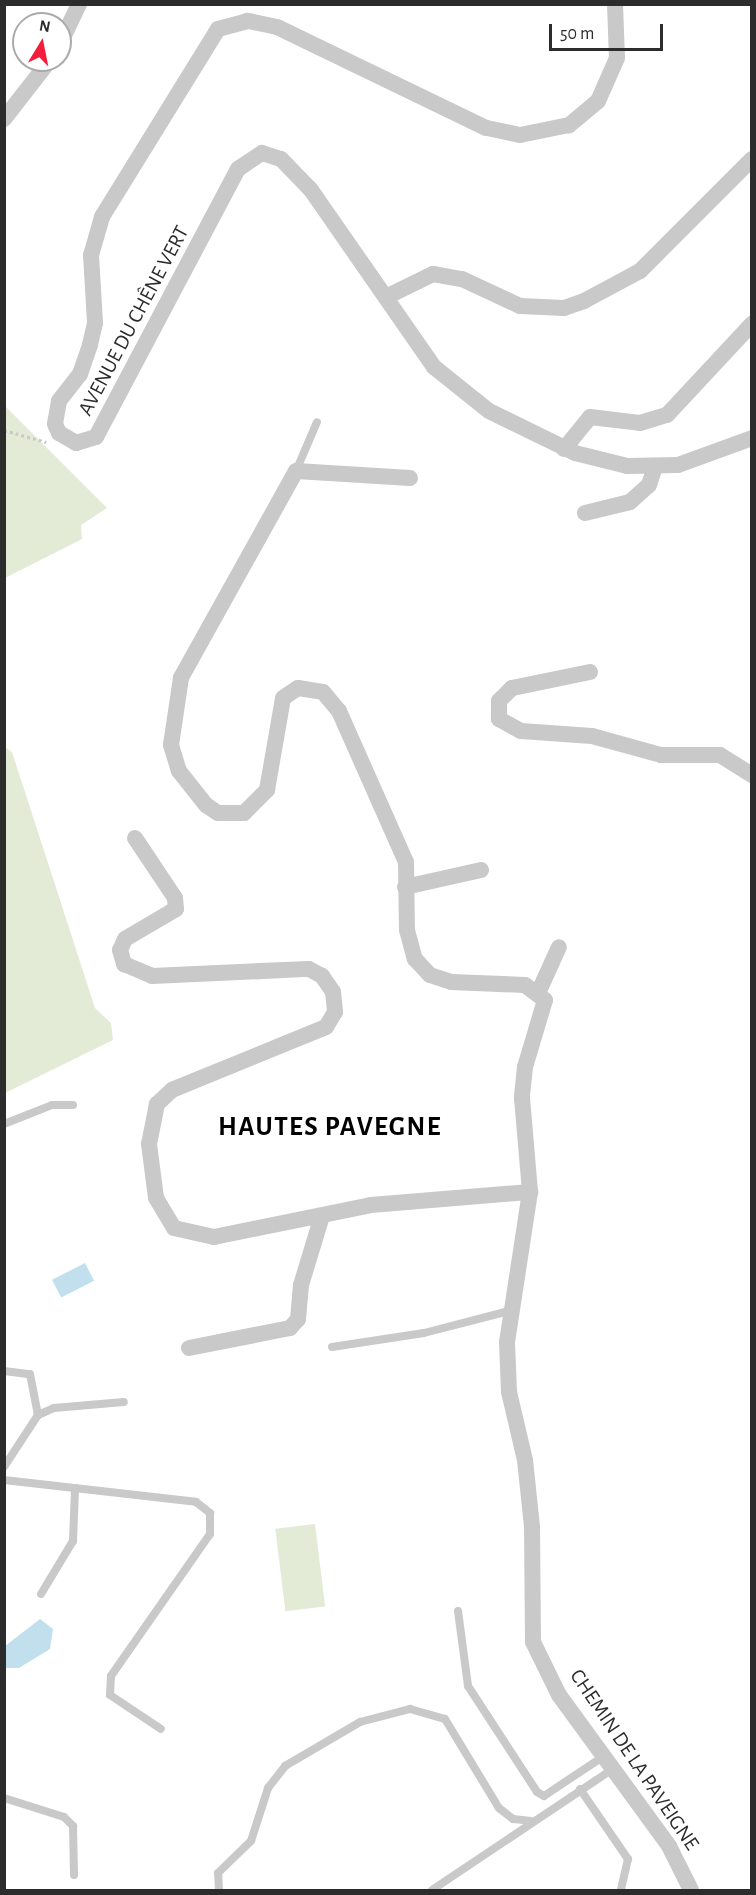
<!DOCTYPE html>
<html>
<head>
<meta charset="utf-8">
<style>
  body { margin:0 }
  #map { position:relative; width:756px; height:1895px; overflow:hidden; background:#fff; font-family:"Alegreya Sans",sans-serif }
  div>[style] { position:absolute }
  .green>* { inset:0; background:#e3ebd7; transform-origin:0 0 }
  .water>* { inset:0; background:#c1dfed; transform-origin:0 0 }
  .path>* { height:3px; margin-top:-1.5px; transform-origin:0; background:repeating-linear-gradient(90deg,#c9c9c9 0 3px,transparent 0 6px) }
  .lane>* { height:8px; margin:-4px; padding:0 4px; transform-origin:4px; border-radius:4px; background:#c9c9c9 }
  .street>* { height:16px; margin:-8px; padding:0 8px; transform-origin:8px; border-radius:8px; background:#c9c9c9 }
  span { translate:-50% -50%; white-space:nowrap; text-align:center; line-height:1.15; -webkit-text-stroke:6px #fff; paint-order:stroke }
  .street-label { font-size:21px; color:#2c2c2c }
  .district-label { font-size:27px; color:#000; font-weight:700; letter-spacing:1.5px }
  .frame { position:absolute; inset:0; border:6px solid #2c2c2c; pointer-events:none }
  .north { position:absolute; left:12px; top:12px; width:60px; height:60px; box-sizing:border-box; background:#fff; border:2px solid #ababab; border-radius:50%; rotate:10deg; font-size:16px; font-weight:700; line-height:24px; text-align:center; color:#2c2c2c }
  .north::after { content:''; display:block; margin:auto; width:21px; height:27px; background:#f41d3c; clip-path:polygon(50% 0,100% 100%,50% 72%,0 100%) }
  .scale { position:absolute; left:549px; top:24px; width:114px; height:27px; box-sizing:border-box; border:3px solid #2c2c2c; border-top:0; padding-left:8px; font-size:18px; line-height:21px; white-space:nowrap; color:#2c2c2c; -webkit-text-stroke:4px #fff; paint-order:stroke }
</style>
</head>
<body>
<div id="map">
  <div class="green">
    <i style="clip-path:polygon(5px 406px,107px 508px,81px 525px,82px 539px,5px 578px)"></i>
    <i style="clip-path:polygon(5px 747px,12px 752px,95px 1008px,111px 1023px,113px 1040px,5px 1093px)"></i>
    <i style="left:315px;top:1524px;width:83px;height:40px;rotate:83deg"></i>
  </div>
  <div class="water">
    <i style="left:85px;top:1263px;width:20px;height:37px;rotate:63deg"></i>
    <i style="clip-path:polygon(40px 1619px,53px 1629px,50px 1649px,19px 1668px,5px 1668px,5px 1646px)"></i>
  </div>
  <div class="path">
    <i style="left:4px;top:430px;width:44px;rotate:15.9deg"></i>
  </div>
  <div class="lane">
    <i style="left:296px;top:471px;width:53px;rotate:-66.8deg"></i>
    <i style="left:4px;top:1124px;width:52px;rotate:-21.6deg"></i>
    <i style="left:52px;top:1105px;width:21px"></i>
    <i style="left:332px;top:1347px;width:93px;rotate:-8.7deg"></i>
    <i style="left:424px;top:1333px;width:88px;rotate:-14.5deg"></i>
    <i style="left:4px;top:1371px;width:26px;rotate:7deg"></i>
    <i style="left:30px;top:1374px;width:42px;rotate:79deg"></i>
    <i style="left:38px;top:1415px;width:62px;rotate:123.2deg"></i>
    <i style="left:38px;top:1415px;width:17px;rotate:-24deg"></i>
    <i style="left:54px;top:1408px;width:70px;rotate:-4.9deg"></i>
    <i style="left:4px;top:1480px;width:193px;rotate:6.5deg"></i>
    <i style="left:196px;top:1502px;width:18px;rotate:38deg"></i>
    <i style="left:210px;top:1513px;width:21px;rotate:90deg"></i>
    <i style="left:210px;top:1534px;width:173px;rotate:124.9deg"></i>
    <i style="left:111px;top:1676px;width:19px;rotate:93deg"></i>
    <i style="left:110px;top:1695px;width:61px;rotate:33.7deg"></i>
    <i style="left:41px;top:1594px;width:62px;rotate:-58.9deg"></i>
    <i style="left:73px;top:1541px;width:53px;rotate:-87.8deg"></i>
    <i style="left:458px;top:1611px;width:76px;rotate:82.4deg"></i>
    <i style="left:468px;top:1686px;width:126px;rotate:56.9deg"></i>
    <i style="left:537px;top:1792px;width:8px;rotate:30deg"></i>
    <i style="left:544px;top:1796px;width:72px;rotate:-33.7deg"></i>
    <i style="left:580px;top:1789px;width:85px;rotate:55.6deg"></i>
    <i style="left:628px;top:1859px;width:32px;rotate:103deg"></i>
    <i style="left:4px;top:1798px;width:63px;rotate:17.6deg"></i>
    <i style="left:64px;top:1817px;width:13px;rotate:45deg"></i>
    <i style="left:73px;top:1826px;width:49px;rotate:88.8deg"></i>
    <i style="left:219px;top:1890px;width:17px;rotate:-93deg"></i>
    <i style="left:218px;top:1873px;width:46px;rotate:-44.1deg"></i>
    <i style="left:251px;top:1841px;width:56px;rotate:-72.2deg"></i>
    <i style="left:268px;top:1788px;width:28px;rotate:-52deg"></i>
    <i style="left:285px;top:1766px;width:87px;rotate:-30.4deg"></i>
    <i style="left:360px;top:1722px;width:52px;rotate:-14.6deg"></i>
    <i style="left:410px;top:1709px;width:36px;rotate:16deg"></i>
    <i style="left:445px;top:1719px;width:104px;rotate:58.8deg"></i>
    <i style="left:499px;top:1808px;width:18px;rotate:38deg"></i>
    <i style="left:513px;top:1819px;width:18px;rotate:6deg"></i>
    <i style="left:432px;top:1890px;width:218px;rotate:-33.8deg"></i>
  </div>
  <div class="street">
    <i style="left:615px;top:4px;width:54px;rotate:87.9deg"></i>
    <i style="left:617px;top:58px;width:47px;rotate:113.8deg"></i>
    <i style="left:598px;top:101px;width:38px;rotate:140deg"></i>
    <i style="left:569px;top:125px;width:50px;rotate:168.5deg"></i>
    <i style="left:520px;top:135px;width:35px;rotate:-168deg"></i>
    <i style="left:486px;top:128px;width:232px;rotate:-154.2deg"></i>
    <i style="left:277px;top:27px;width:30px;rotate:-168deg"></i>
    <i style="left:248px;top:21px;width:31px;rotate:165deg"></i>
    <i style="left:218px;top:29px;width:221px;rotate:121.7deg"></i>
    <i style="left:102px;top:217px;width:40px;rotate:106deg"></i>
    <i style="left:91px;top:255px;width:68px;rotate:86.6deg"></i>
    <i style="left:95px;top:323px;width:23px;rotate:103deg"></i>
    <i style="left:90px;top:345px;width:31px;rotate:109deg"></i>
    <i style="left:80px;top:374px;width:34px;rotate:128deg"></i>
    <i style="left:59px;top:401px;width:23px;rotate:100deg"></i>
    <i style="left:55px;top:424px;width:10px;rotate:66deg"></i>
    <i style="left:59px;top:433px;width:20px;rotate:30deg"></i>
    <i style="left:76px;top:443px;width:21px;rotate:-17deg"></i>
    <i style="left:96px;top:437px;width:303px;rotate:-62.1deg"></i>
    <i style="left:238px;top:169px;width:29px;rotate:-34deg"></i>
    <i style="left:262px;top:153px;width:20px;rotate:18deg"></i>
    <i style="left:281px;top:159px;width:43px;rotate:45.9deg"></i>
    <i style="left:311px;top:190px;width:216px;rotate:55.2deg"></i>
    <i style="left:434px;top:367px;width:70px;rotate:38.7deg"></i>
    <i style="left:489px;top:411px;width:96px;rotate:26deg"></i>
    <i style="left:575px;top:453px;width:54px;rotate:14deg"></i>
    <i style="left:627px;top:466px;width:51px;rotate:-1.1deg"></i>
    <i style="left:678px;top:465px;width:79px;rotate:-20deg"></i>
    <i style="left:60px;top:44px;width:44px;rotate:-64.6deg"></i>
    <i style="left:4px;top:119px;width:75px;rotate:-52.1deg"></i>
    <i style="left:388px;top:296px;width:50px;rotate:-26.1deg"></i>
    <i style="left:433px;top:274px;width:29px;rotate:10deg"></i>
    <i style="left:462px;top:279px;width:64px;rotate:25deg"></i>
    <i style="left:520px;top:306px;width:44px;rotate:2.6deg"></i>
    <i style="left:564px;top:308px;width:21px;rotate:-19deg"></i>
    <i style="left:584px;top:301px;width:64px;rotate:-28.2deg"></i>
    <i style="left:640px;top:271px;width:158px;rotate:-45deg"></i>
    <i style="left:564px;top:449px;width:41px;rotate:-50.9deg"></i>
    <i style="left:590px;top:417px;width:50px;rotate:6.8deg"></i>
    <i style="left:640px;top:423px;width:28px;rotate:-17deg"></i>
    <i style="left:667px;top:415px;width:125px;rotate:-47deg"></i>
    <i style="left:410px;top:478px;width:114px;rotate:-176.5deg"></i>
    <i style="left:296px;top:471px;width:237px;rotate:119.1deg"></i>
    <i style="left:181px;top:678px;width:68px;rotate:98.5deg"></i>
    <i style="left:171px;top:745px;width:27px;rotate:73deg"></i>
    <i style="left:179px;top:771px;width:43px;rotate:51.5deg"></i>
    <i style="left:206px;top:805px;width:14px;rotate:34deg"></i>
    <i style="left:218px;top:813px;width:26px"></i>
    <i style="left:244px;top:813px;width:33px;rotate:-45deg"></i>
    <i style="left:267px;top:790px;width:93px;rotate:-80.1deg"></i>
    <i style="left:283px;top:698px;width:18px;rotate:-34deg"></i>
    <i style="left:298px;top:688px;width:25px;rotate:9deg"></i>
    <i style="left:323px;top:692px;width:25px;rotate:50deg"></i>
    <i style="left:339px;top:711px;width:165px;rotate:66.1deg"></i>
    <i style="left:406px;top:862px;width:68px;rotate:89.2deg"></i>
    <i style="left:407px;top:930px;width:30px;rotate:75deg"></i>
    <i style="left:415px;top:959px;width:22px;rotate:47deg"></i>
    <i style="left:430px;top:975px;width:22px;rotate:18deg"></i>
    <i style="left:451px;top:982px;width:74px;rotate:2.3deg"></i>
    <i style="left:525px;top:985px;width:25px;rotate:37deg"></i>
    <i style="left:545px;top:1000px;width:70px;rotate:106.6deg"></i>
    <i style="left:525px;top:1067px;width:31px;rotate:96deg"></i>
    <i style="left:522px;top:1098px;width:94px;rotate:85.1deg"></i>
    <i style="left:530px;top:1192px;width:152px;rotate:98.7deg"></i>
    <i style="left:507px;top:1342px;width:50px;rotate:87.7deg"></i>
    <i style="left:509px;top:1392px;width:70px;rotate:76.8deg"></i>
    <i style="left:525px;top:1460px;width:67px;rotate:84deg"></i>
    <i style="left:532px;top:1527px;width:115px;rotate:89.5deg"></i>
    <i style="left:533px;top:1642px;width:59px;rotate:63.9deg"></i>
    <i style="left:559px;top:1695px;width:187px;rotate:53.9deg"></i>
    <i style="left:669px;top:1846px;width:49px;rotate:63.4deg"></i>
    <i style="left:585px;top:513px;width:46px;rotate:-13.7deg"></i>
    <i style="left:630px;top:502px;width:25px;rotate:-42deg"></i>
    <i style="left:649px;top:485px;width:20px;rotate:-72deg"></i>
    <i style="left:590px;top:672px;width:80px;rotate:168.4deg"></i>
    <i style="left:512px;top:688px;width:18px;rotate:135deg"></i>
    <i style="left:499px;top:701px;width:18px;rotate:90deg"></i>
    <i style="left:499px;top:719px;width:25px;rotate:29deg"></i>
    <i style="left:521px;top:731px;width:71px;rotate:4deg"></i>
    <i style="left:592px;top:736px;width:72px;rotate:15.4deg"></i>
    <i style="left:661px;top:755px;width:59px"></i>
    <i style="left:720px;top:755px;width:38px;rotate:32deg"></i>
    <i style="left:135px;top:838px;width:72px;rotate:56.3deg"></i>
    <i style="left:175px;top:898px;width:11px;rotate:85deg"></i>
    <i style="left:176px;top:909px;width:59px;rotate:149.5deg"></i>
    <i style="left:125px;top:939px;width:12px;rotate:114deg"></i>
    <i style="left:120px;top:950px;width:15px;rotate:74deg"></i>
    <i style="left:124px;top:964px;width:30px;rotate:23deg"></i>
    <i style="left:152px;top:976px;width:157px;rotate:-2.6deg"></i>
    <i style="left:309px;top:969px;width:15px;rotate:28deg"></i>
    <i style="left:322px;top:976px;width:19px;rotate:55deg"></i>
    <i style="left:333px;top:992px;width:20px;rotate:84deg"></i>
    <i style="left:335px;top:1012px;width:17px;rotate:121deg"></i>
    <i style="left:326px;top:1027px;width:166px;rotate:157.8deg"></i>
    <i style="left:172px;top:1090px;width:21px;rotate:137deg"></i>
    <i style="left:157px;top:1104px;width:41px;rotate:101.3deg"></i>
    <i style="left:149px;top:1144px;width:54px;rotate:82.6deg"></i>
    <i style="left:156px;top:1198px;width:35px;rotate:59deg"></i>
    <i style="left:174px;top:1228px;width:41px;rotate:12.7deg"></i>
    <i style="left:214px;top:1237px;width:160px;rotate:-11.5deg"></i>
    <i style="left:371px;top:1205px;width:160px;rotate:-4.7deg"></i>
    <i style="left:405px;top:887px;width:78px;rotate:-12.6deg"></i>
    <i style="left:539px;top:991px;width:48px;rotate:-65.6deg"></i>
    <i style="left:189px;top:1348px;width:103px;rotate:-11.2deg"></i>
    <i style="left:290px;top:1328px;width:12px;rotate:-48deg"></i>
    <i style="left:298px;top:1319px;width:34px;rotate:-85deg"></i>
    <i style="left:301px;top:1285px;width:72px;rotate:-73.1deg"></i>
  </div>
  <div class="street-label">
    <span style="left:134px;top:321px;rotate:-62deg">AVENUE DU CHÊNE VERT</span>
    <span style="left:634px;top:1760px;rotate:56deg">CHEMIN DE LA PAVEIGNE</span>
  </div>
  <div class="district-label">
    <span style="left:330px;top:1127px">HAUTES PAVEGNE</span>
  </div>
  <div class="frame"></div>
  <div class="north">N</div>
  <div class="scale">50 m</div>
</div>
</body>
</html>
